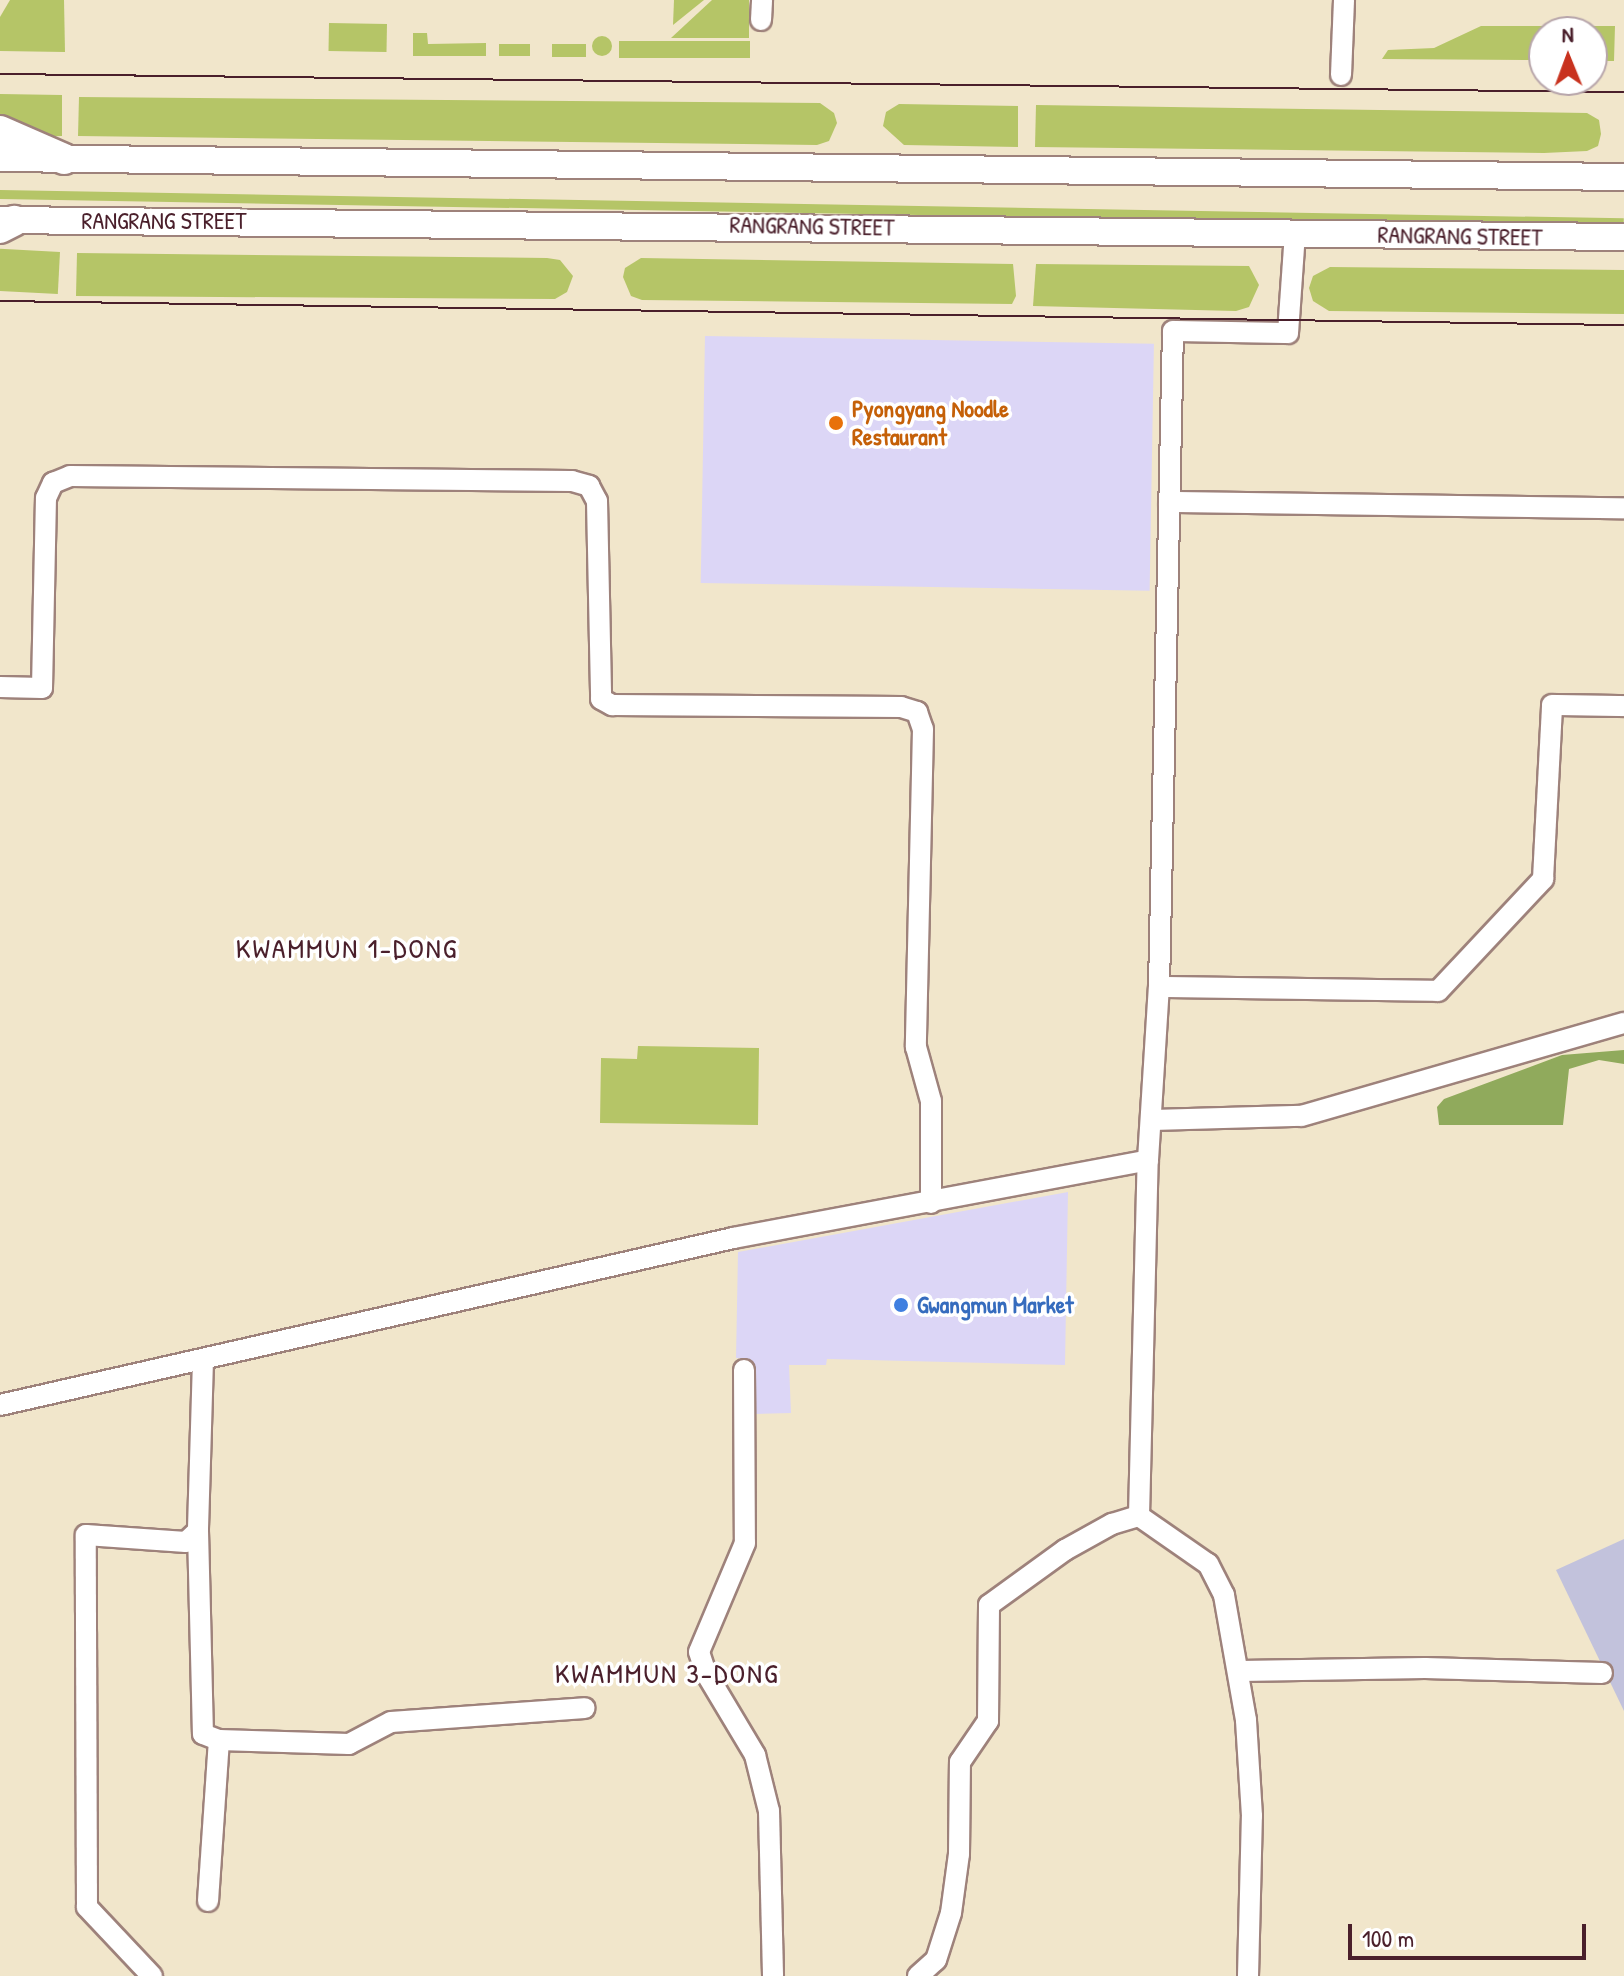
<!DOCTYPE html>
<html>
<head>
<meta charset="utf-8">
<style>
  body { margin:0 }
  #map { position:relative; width:1624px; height:1976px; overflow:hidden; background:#f1e6cb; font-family:"Patrick Hand",sans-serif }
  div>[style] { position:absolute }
  .built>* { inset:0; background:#dcd6f6; transform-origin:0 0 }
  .industrial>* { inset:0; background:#c2c2dc }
  .green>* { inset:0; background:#b5c567; transform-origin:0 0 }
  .round { border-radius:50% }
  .forest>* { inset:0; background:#90aa5c }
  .roads { filter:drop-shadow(2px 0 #9e827b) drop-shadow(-2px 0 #9e827b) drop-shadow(0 2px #9e827b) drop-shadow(0 -2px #9e827b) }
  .minor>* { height:20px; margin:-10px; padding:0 10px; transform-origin:10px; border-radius:10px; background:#fff }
  .major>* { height:26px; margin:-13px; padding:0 13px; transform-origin:13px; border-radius:13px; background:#fff }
  .highway>* { height:30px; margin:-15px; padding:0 15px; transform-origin:15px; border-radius:15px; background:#fff }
  .tram>* { height:2px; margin:-1px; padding:0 1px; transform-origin:1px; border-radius:1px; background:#4a1f2b }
  .dots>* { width:22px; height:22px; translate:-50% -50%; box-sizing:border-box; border:4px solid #fff; border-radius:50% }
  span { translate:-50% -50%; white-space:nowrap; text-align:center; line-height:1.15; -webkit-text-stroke:7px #fff; paint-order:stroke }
  .street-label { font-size:24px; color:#4a1f2b }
  .food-label { font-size:24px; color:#c56008; font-weight:700 }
  .left { translate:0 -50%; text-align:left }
  .shop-label { font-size:24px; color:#366cbe; font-weight:700 }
  .quarter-label { font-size:28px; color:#4a1f2b; letter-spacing:2px }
  .north { position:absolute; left:1528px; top:16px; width:80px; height:80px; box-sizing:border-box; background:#fff; border:2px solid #b7a5aa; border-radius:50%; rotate:359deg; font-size:22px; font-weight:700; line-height:32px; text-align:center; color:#4a1f2b }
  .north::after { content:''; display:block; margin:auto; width:28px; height:36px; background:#c8321e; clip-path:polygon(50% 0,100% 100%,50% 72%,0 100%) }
  .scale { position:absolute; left:1348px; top:1924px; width:238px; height:36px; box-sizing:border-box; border:4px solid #4a1f2b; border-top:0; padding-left:10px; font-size:24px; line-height:28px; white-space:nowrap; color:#4a1f2b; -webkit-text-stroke:6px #fff; paint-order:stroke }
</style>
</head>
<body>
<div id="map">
  <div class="built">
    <i style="left:705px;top:336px;width:449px;height:247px;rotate:1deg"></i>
    <i style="clip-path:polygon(1068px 1192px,1065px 1365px,827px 1359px,826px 1365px,789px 1365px,791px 1413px,754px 1414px,751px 1360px,736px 1358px,738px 1252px)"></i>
  </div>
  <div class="industrial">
    <i style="clip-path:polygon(1624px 1539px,1624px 1711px,1556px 1570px)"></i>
  </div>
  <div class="green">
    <i style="clip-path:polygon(10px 0,64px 0,65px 52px,0 51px,0 17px)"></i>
    <i style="clip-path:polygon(674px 0,704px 0,673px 25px)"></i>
    <i style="clip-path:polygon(712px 0,749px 0,749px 38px,671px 38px)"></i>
    <i style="left:329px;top:23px;width:58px;height:28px;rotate:1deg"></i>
    <i style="clip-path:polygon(1481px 26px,1615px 26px,1614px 61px,1592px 61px,1592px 32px,1544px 32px,1544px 60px,1382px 59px,1388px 50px,1434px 48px)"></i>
    <i style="clip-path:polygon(413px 33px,427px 33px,428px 44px,486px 43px,486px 56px,413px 56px)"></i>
    <i class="round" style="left:592px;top:36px;width:20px;height:20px"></i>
    <i style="left:619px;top:41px;width:131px;height:17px"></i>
    <i style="left:499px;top:44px;width:31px;height:12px"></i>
    <i style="left:552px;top:44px;width:34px;height:13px"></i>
    <i style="clip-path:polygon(0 94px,62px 95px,62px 136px,25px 137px,0 126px)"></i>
    <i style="clip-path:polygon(79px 97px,820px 103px,834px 113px,837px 123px,829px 141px,817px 145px,78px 136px)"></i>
    <i style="clip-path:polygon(899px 104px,1018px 106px,1018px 147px,904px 145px,883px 126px,886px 112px)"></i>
    <i style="clip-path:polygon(1036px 105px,1587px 113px,1599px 120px,1601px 134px,1598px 146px,1587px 151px,1544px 153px,1035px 147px)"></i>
    <i style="left:0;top:190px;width:1624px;height:9px;rotate:1deg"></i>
    <i style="left:60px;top:252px;width:42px;height:60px;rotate:93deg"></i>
    <i style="clip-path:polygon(77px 253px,547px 258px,560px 260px,573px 276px,567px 292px,555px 299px,76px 296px)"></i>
    <i style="clip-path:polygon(641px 258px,1013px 264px,1016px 296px,1012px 304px,642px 300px,631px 296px,623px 277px,625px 268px)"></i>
    <i style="clip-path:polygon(1036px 264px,1249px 266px,1259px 285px,1249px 307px,1236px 311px,1033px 306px)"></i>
    <i style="clip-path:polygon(1330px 267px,1624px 270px,1624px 314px,1329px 311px,1313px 301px,1309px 288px,1313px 276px)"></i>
    <i style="clip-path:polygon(638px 1046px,759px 1048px,758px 1125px,600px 1123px,601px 1058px,637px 1059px)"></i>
  </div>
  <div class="forest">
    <i style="clip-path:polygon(1624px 1050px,1624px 1064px,1599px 1060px,1569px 1069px,1563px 1125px,1439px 1125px,1437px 1107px,1444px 1099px,1562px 1055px)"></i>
  </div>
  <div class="roads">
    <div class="minor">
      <i style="left:761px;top:20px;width:20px;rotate:-87deg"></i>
      <i style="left:1341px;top:75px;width:75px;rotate:-87.7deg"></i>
      <i style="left:1169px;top:502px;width:455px;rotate:0.8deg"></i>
      <i style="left:0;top:687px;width:42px;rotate:1.4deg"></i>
      <i style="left:42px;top:688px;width:190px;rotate:-88.8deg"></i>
      <i style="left:46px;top:498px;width:17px;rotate:-65deg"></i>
      <i style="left:53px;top:483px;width:18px;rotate:-22deg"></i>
      <i style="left:70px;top:476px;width:502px;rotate:0.57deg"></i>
      <i style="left:572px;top:481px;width:18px;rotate:16deg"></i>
      <i style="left:589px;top:486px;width:17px;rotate:62deg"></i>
      <i style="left:597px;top:501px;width:198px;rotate:88.8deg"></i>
      <i style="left:601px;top:699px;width:13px;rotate:29deg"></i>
      <i style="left:612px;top:705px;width:289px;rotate:0.4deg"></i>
      <i style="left:901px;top:707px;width:17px;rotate:17deg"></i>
      <i style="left:917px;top:712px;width:18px;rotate:71deg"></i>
      <i style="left:923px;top:729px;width:318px;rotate:91.3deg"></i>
      <i style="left:916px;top:1047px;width:56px;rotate:74.5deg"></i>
      <i style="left:931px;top:1101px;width:102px;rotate:90deg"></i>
      <i style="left:1159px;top:987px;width:279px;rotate:0.8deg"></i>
      <i style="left:1438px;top:991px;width:154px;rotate:-46.8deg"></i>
      <i style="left:1543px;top:879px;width:174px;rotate:-87deg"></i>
      <i style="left:1552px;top:705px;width:72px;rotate:0.8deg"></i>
      <i style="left:1154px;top:1120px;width:147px;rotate:-1.6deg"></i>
      <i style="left:1301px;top:1116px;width:336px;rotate:-16.1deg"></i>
      <i style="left:203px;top:1360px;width:171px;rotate:91.7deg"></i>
      <i style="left:198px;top:1531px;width:203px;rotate:88.6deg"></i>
      <i style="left:203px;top:1734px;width:17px;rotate:21deg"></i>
      <i style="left:219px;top:1740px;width:130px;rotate:1.8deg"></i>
      <i style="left:349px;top:1744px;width:47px;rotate:-27.6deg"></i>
      <i style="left:391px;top:1722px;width:194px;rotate:-4.1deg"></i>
      <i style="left:744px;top:1370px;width:173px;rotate:89.7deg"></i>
      <i style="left:745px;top:1543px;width:118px;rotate:112.9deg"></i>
      <i style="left:699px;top:1652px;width:22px;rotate:72deg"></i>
      <i style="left:706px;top:1673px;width:96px;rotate:59.1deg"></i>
      <i style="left:755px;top:1755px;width:58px;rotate:76deg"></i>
      <i style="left:769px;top:1811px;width:165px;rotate:88.6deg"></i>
      <i style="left:0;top:1405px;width:752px;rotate:-12.83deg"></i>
      <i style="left:733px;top:1238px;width:422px;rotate:-10.6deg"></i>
      <i style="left:1240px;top:1671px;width:185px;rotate:-0.9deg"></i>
      <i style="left:1425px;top:1668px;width:177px;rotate:1.6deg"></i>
      <i style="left:208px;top:1901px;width:161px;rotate:-86.1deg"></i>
      <i style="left:152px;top:1976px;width:95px;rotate:-133.3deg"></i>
      <i style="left:87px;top:1907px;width:372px;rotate:-90.2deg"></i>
      <i style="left:86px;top:1535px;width:100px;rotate:4deg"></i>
      <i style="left:186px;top:1542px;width:16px;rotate:-43deg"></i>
      <i style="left:918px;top:1976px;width:24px;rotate:-42deg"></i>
      <i style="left:936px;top:1960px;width:49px;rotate:-72.3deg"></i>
      <i style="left:951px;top:1913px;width:60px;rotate:-82.3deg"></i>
      <i style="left:959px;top:1854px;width:92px;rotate:-89.4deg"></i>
      <i style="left:960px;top:1762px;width:50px;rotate:-55.7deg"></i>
      <i style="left:988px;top:1721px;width:116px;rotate:-89.5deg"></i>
      <i style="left:989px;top:1605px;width:94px;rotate:-35.9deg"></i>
      <i style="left:1065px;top:1550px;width:54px;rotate:-29deg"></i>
      <i style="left:1112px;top:1524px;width:28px;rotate:-17deg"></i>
      <i style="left:1248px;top:1976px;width:160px;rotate:-88.6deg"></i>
      <i style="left:1252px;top:1816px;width:96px;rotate:-93.6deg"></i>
      <i style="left:1246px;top:1720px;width:127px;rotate:-100deg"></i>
      <i style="left:1224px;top:1595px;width:35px;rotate:-117deg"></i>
      <i style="left:1208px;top:1564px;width:84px;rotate:-145.2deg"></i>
      <i style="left:1139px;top:1516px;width:356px;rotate:-88.6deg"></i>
      <i style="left:1148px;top:1160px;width:173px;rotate:-86.4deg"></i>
      <i style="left:1159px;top:987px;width:656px;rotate:-88.78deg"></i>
      <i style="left:1173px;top:331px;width:115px;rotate:1deg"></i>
      <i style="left:1288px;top:333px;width:99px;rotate:-86deg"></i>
    </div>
    <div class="major">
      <i style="left:0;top:158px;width:1624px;rotate:0.67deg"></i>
      <i style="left:0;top:220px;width:1624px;rotate:0.6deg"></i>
    </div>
    <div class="highway">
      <i style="left:0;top:131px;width:70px;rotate:23.6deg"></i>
      <i style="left:0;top:228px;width:16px;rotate:-27deg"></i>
    </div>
  </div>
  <div class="tram">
    <i style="left:0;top:74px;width:1624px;rotate:0.64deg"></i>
    <i style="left:0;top:301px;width:1624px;rotate:0.85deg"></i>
  </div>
  <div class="dots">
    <i style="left:836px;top:423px;background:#e8710a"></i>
    <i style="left:901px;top:1305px;background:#3f7fe0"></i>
  </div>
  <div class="street-label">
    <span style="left:164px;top:221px">RANGRANG STREET</span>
    <span style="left:812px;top:226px;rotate:1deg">RANGRANG STREET</span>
    <span style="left:1460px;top:236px;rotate:1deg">RANGRANG STREET</span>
  </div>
  <div class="food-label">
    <span class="left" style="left:852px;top:423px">Pyongyang Noodle<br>Restaurant</span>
  </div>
  <div class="shop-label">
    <span class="left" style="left:917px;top:1305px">Gwangmun Market</span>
  </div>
  <div class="quarter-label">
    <span style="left:347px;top:948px">KWAMMUN 1-DONG</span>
    <span style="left:667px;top:1673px">KWAMMUN 3-DONG</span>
  </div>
  <div class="north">N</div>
  <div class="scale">100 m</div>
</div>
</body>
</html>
